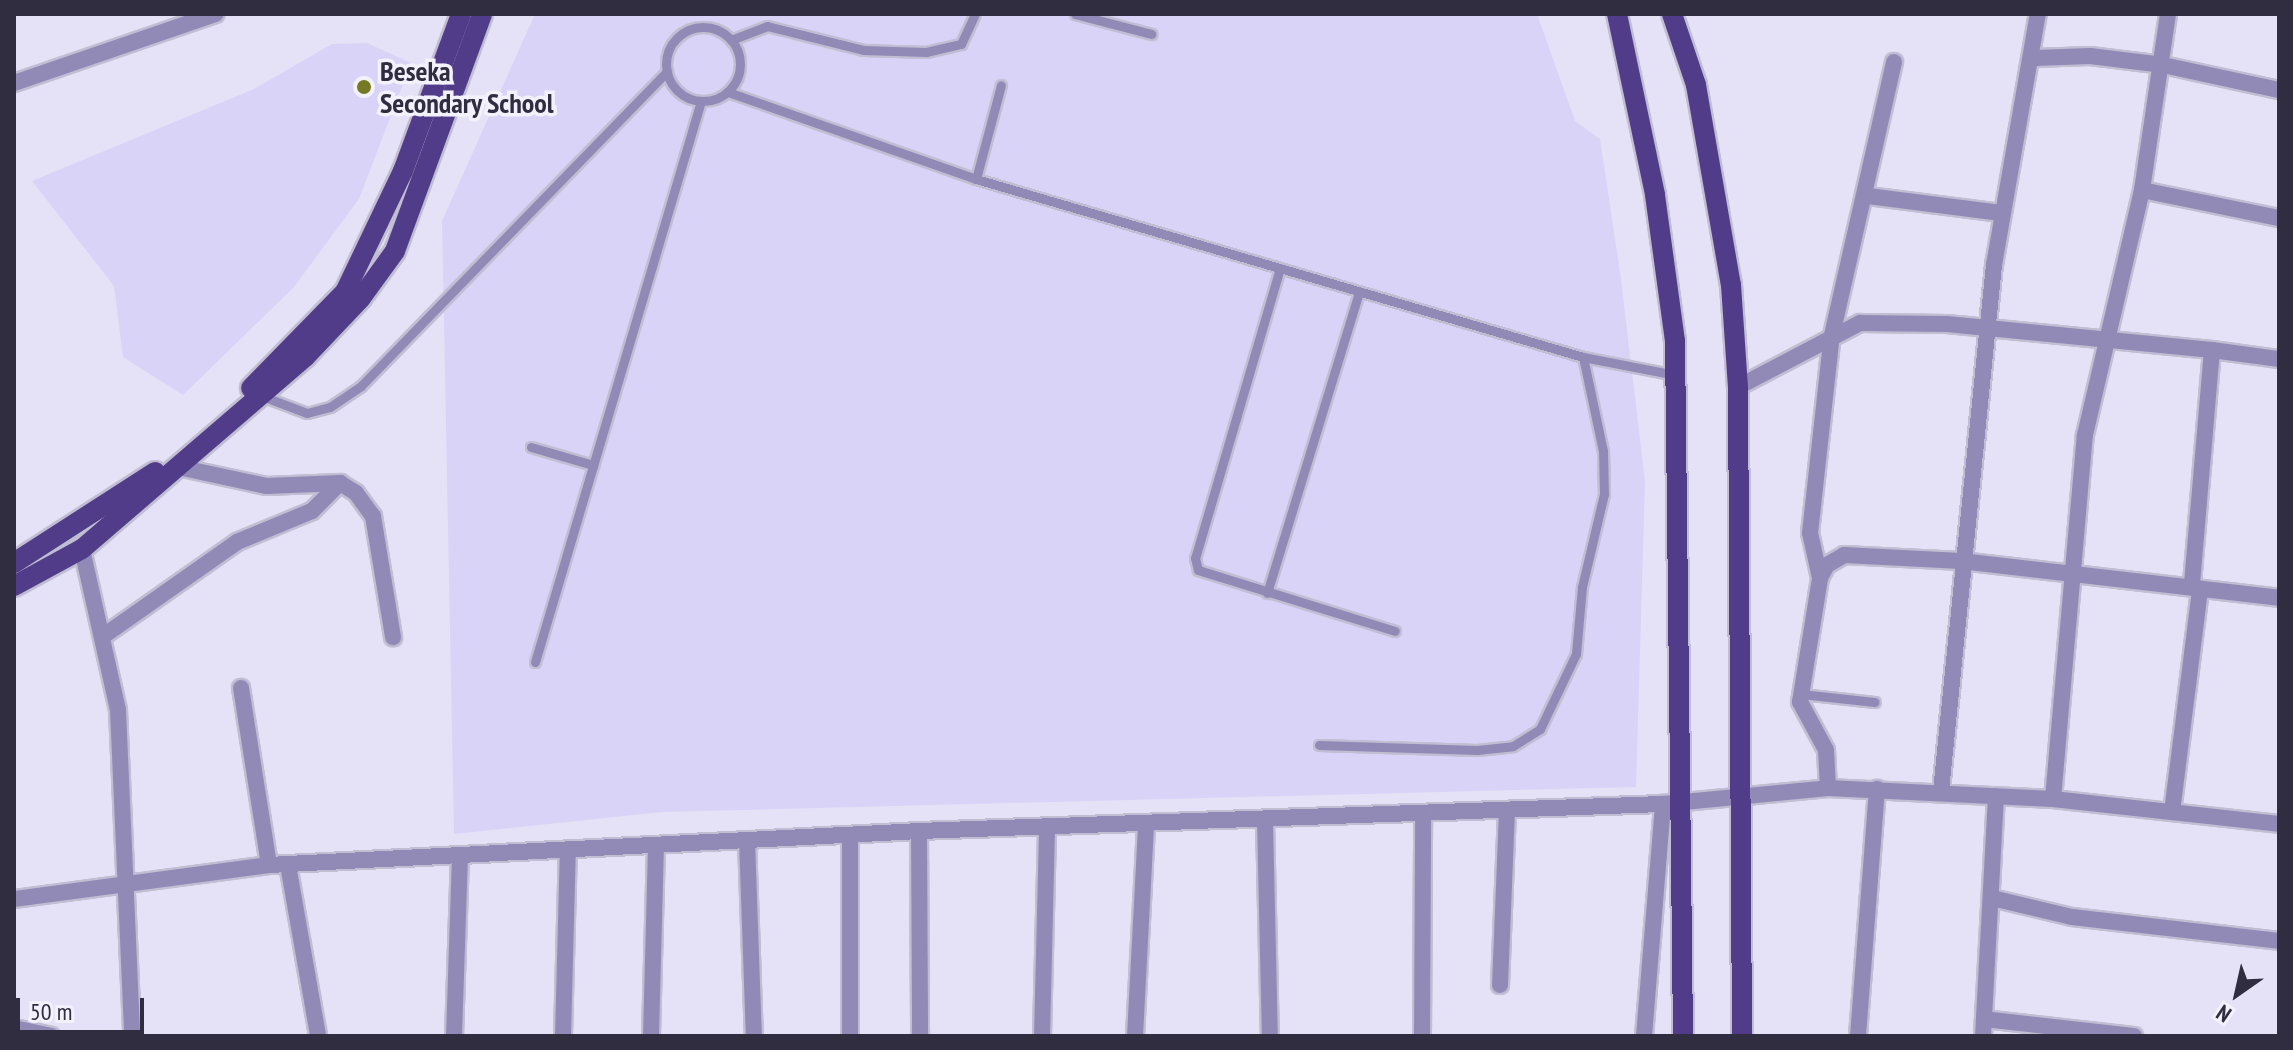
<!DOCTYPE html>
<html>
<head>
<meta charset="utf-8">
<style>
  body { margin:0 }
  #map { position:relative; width:2293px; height:1050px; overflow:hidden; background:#e5e2f7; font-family:"PT Sans Narrow",sans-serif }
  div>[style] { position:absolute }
  .built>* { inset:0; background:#d9d3f7 }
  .roads { filter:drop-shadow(2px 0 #c1bed3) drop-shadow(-2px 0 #c1bed3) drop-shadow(0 2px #c1bed3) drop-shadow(0 -2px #c1bed3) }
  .lane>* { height:9px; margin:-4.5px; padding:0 4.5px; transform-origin:4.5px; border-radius:4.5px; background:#928ab6 }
  .lane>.ring { margin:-4.5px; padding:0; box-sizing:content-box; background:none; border:9px solid #928ab6; border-radius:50% }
  .street>* { height:16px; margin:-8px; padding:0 8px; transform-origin:8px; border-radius:8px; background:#928ab6 }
  .primary>* { height:20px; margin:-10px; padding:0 10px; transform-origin:10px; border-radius:10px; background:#513c8a }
  .dots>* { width:22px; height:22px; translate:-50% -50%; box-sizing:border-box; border:4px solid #f3f1fc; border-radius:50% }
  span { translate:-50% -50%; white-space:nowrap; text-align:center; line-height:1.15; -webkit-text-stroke:7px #f3f1fc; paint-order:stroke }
  .poi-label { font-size:28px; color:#302d41; font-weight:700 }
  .left { translate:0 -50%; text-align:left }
  .frame { position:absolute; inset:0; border:16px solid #302d41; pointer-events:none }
  .north { position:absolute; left:2197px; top:954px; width:80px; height:80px; -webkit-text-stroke:6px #f3f1fc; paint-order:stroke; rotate:214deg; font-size:22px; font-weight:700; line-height:32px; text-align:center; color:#302d41 }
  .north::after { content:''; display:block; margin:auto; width:28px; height:36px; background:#302d41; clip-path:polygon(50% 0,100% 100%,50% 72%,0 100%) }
  .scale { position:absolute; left:16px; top:998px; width:128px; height:36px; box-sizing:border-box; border:4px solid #302d41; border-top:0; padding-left:10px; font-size:24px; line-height:28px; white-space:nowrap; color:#302d41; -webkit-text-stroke:6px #f3f1fc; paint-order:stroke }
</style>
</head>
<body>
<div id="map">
  <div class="built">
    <i style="clip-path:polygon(535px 14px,1537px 14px,1575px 121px,1600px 139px,1621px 279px,1645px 482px,1636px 787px,662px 812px,454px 834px,442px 221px)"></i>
    <i style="clip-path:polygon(367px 43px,411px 63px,359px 199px,294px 287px,183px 395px,123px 357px,114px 286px,32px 181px,254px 89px,332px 44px)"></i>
  </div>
  <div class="roads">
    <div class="lane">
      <i style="left:1075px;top:14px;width:79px;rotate:14.7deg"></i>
      <i class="ring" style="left:666px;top:27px;width:65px;height:65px"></i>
      <i style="left:731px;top:40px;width:39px;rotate:-21deg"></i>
      <i style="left:767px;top:26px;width:99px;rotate:14deg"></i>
      <i style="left:863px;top:50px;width:63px;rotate:1.8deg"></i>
      <i style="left:926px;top:52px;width:36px;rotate:-13deg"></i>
      <i style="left:961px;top:44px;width:33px;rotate:-65deg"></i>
      <i style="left:728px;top:92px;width:263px;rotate:19.3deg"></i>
      <i style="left:976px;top:179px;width:633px;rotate:16.34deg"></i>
      <i style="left:1583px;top:357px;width:95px;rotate:11deg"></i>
      <i style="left:976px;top:179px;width:97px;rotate:-75.1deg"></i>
      <i style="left:1280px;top:268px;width:302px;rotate:106.3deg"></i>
      <i style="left:1195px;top:558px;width:12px;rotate:76deg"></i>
      <i style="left:1198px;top:570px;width:206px;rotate:17.2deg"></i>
      <i style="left:262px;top:396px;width:48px;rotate:20.7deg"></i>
      <i style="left:307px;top:413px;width:24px;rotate:-15deg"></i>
      <i style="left:330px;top:407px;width:37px;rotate:-34deg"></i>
      <i style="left:361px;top:386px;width:439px;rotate:-45.8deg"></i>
      <i style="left:531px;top:447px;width:65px;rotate:16.2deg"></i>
      <i style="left:1267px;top:593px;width:315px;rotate:-73deg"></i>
      <i style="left:535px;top:662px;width:585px;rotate:-73.52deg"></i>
      <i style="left:1801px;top:694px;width:74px;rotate:6.2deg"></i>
      <i style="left:1319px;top:745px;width:158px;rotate:1.8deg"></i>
      <i style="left:1477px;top:750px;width:36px;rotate:-6deg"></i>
      <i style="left:1513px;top:746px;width:32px;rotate:-32deg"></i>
      <i style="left:1540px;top:729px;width:83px;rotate:-64.4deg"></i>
      <i style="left:1576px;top:654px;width:67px;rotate:-84.9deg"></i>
      <i style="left:1582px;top:587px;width:96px;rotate:-76.7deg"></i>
      <i style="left:1604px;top:494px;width:43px;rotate:-91.3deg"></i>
      <i style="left:1603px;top:451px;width:96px;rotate:-102deg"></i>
    </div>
    <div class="street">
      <i style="left:2035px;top:58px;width:55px;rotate:-2.1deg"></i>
      <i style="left:2090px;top:56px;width:74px;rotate:7deg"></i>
      <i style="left:2163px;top:65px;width:119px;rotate:12.2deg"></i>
      <i style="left:14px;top:83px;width:213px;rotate:-18.9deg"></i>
      <i style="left:2142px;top:190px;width:140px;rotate:11.6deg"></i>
      <i style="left:1868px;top:196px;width:134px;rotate:7.3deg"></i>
      <i style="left:2212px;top:350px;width:68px;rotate:7.7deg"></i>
      <i style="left:1738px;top:387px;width:138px;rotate:-27.7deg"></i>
      <i style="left:1860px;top:323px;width:87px;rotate:0.7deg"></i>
      <i style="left:1947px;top:324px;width:266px;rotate:5.6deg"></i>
      <i style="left:2212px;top:350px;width:236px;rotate:94.9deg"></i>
      <i style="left:178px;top:467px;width:91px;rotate:12.1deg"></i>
      <i style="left:267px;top:486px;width:73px;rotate:-2.4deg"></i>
      <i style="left:340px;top:483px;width:19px;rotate:32deg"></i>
      <i style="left:356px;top:493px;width:29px;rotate:54deg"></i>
      <i style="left:373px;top:516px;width:123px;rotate:80.6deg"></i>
      <i style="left:82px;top:549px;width:165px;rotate:77.4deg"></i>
      <i style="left:118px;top:710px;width:326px;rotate:87.5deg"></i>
      <i style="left:1820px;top:578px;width:46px;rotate:-102.5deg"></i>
      <i style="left:1810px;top:533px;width:199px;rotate:-83.7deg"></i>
      <i style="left:1832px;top:335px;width:280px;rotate:-77.2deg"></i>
      <i style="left:102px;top:637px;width:165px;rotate:-35.1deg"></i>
      <i style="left:237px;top:542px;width:81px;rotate:-22.5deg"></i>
      <i style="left:312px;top:511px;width:40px;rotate:-45deg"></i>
      <i style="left:241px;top:688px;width:179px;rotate:81deg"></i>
      <i style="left:1828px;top:788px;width:38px;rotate:-93deg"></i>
      <i style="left:1826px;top:750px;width:55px;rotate:-118.4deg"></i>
      <i style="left:1800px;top:702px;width:126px;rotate:-80.8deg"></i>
      <i style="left:1820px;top:578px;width:15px;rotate:-62deg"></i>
      <i style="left:1827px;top:565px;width:20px;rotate:-30deg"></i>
      <i style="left:1844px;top:555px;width:117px;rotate:2.9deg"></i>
      <i style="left:1961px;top:561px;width:320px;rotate:6.6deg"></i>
      <i style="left:1941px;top:791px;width:529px;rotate:-84.25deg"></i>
      <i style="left:1994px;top:265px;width:255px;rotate:-80.1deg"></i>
      <i style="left:2053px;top:799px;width:365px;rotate:-85deg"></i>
      <i style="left:2085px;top:435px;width:252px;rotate:-76.9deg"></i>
      <i style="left:2142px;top:190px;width:178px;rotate:-81.6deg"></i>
      <i style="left:2172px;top:812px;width:225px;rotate:-82.8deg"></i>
      <i style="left:1265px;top:821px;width:215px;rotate:88.7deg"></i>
      <i style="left:919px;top:831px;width:205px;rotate:89.7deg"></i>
      <i style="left:850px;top:835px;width:201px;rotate:90deg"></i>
      <i style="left:747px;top:840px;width:196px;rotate:88deg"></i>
      <i style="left:288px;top:865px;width:174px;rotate:80deg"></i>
      <i style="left:1992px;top:898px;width:82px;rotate:13.4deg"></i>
      <i style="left:2072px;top:917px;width:208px;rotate:6.6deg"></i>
      <i style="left:14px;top:899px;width:257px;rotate:-7.6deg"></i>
      <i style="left:269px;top:865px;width:651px;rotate:-2.99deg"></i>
      <i style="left:919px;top:831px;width:744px;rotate:-2.08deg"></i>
      <i style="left:1663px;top:804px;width:166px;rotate:-5.5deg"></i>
      <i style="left:1828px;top:788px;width:225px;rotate:2.8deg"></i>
      <i style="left:2053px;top:799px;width:227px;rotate:6.3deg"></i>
      <i style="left:1500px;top:985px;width:175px;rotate:-87.7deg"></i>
      <i style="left:1984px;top:1019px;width:151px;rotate:6.5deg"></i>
      <i style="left:14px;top:1028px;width:38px;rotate:12deg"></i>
      <i style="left:454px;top:1036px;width:178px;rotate:-88.1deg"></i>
      <i style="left:563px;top:1036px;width:186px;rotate:-88.5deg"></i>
      <i style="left:651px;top:1036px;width:190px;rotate:-88.5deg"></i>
      <i style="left:1042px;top:1036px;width:208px;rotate:-88.6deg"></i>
      <i style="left:1135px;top:1036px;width:211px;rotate:-87deg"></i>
      <i style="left:1422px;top:1036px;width:222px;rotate:-89.7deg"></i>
      <i style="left:1644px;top:1036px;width:233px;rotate:-85.3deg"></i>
      <i style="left:1858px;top:1036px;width:248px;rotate:-85.6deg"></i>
      <i style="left:1983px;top:1036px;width:240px;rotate:-86.9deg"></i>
    </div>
    <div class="primary">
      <i style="left:1617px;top:14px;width:185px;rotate:78.1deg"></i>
      <i style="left:1655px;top:195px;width:147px;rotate:82.2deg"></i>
      <i style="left:1675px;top:341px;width:695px;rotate:89.34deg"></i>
      <i style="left:1672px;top:14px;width:75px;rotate:71.3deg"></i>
      <i style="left:1696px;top:85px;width:203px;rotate:80.1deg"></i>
      <i style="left:1731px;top:285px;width:102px;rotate:86.1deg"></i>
      <i style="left:1738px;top:387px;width:649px;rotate:89.65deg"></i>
      <i style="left:251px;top:388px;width:134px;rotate:-45.6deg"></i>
      <i style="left:345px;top:292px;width:134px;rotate:-64.4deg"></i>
      <i style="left:403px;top:171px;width:167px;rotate:-69.7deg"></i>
      <i style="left:14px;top:563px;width:168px;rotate:-32.8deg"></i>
      <i style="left:14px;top:586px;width:77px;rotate:-28.6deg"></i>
      <i style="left:82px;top:549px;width:294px;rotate:-40.7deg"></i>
      <i style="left:305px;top:357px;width:81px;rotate:-46.5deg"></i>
      <i style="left:361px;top:298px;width:58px;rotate:-54.1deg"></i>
      <i style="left:395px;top:251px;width:252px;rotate:-69.8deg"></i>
    </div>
  </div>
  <div class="dots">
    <i style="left:364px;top:87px;background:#747922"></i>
  </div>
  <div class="poi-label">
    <span class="left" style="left:380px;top:87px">Beseka<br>Secondary School</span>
  </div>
  <div class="frame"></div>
  <div class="north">N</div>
  <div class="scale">50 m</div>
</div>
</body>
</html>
